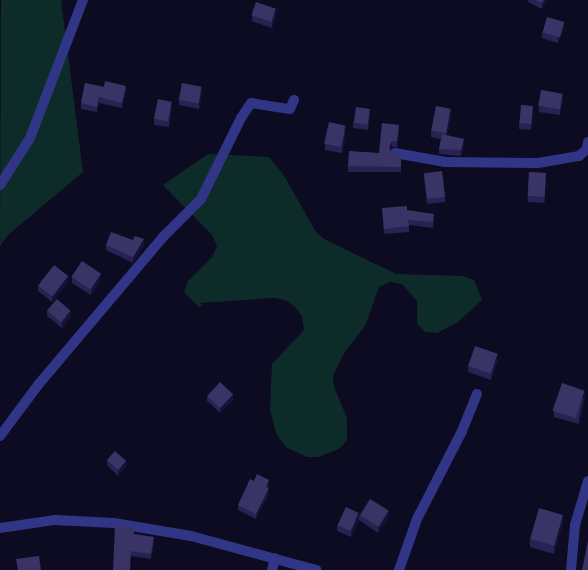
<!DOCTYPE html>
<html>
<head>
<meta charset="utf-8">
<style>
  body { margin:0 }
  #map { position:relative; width:588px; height:570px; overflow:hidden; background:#0d0b22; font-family:Commissioner,sans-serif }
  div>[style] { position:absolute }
  .green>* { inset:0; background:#0d2c29 }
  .street>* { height:10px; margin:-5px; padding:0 5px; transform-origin:5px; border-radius:5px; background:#313586 }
  .wall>* { inset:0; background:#272252; transform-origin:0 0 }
  .shaded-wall>* { inset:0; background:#151137 }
  .building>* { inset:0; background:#393465; transform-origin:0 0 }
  span { translate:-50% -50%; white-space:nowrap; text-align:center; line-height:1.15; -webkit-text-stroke:3px #0d0b22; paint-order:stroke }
</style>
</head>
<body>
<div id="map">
  <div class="green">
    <i style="clip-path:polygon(1px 0,61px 0,83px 172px,8px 235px,0 246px)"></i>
    <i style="clip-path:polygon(208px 154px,269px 157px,283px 174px,316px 232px,324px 239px,396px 274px,463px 276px,474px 280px,482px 300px,458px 322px,437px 333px,425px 332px,417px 324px,417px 301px,402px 284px,390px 282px,379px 287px,365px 326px,344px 353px,333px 375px,334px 387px,347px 418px,347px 440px,339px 449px,318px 457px,307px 457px,286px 447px,276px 433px,270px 410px,272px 364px,304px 330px,302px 316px,295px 307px,285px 300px,274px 298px,200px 303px,202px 305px,199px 307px,184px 292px,188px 281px,212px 257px,217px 246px,212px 235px,163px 185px)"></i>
  </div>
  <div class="street">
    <i style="left:395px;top:153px;width:51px;rotate:10.2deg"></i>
    <i style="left:445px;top:162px;width:93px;rotate:0.6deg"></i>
    <i style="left:538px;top:163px;width:42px;rotate:-9.7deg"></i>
    <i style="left:579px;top:156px;width:11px;rotate:-41deg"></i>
    <i style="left:587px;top:149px;width:7px;rotate:-82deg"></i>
    <i style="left:0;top:185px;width:56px;rotate:-57.4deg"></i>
    <i style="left:30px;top:138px;width:148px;rotate:-69deg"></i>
    <i style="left:0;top:436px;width:64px;rotate:-53.3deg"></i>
    <i style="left:38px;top:385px;width:195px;rotate:-49.8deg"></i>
    <i style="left:164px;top:236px;width:52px;rotate:-45deg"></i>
    <i style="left:201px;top:199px;width:90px;rotate:-63.7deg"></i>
    <i style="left:241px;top:118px;width:18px;rotate:-56deg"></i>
    <i style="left:251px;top:103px;width:39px;rotate:9deg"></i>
    <i style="left:290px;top:109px;width:10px;rotate:-66deg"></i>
    <i style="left:0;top:528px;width:56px;rotate:-8.3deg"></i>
    <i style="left:55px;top:520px;width:59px;rotate:2.9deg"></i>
    <i style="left:114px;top:523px;width:78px;rotate:9.6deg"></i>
    <i style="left:191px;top:536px;width:130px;rotate:15.2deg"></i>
    <i style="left:272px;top:570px;width:12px;rotate:-76deg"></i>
    <i style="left:399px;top:570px;width:54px;rotate:-70.6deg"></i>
    <i style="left:417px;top:519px;width:99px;rotate:-62.9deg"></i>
    <i style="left:462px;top:431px;width:40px;rotate:-68deg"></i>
    <i style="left:571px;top:570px;width:45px;rotate:-84.9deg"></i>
    <i style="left:575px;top:525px;width:46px;rotate:-73.5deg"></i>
  </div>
  <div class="wall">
    <i style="clip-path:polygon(528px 0,547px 0,542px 9px,528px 2px)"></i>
    <i style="clip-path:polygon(252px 15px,276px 15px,272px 28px,252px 21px)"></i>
    <i style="clip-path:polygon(564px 28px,558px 43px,542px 38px,542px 32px)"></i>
    <i style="clip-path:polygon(85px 83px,126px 91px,122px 108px,99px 103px,97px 112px,81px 109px,81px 103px)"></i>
    <i style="clip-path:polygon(202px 93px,199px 109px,179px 105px,179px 100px)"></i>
    <i style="clip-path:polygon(563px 100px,560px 115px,539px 112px,539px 106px)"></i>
    <i style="clip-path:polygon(172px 107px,169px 127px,154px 125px,154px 119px)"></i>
    <i style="clip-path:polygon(533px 112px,531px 130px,519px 129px,519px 123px)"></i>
    <i style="clip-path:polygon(370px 115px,368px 130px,353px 128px,353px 123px)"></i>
    <i style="clip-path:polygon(451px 115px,447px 135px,464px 145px,461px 156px,439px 154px,439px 149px,441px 139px,431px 137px,431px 131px)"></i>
    <i style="clip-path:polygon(399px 130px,397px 147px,392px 147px,390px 150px,391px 153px,401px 155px,401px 172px,348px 172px,348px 166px,379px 153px)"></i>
    <i style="clip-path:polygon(346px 131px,342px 153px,325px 150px,325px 144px)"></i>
    <i style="left:529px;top:172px;width:17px;height:30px;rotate:3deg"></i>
    <i style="clip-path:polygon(424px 173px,445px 197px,445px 202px,427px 204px,424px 178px)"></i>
    <i style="clip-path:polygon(382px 208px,407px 210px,434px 219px,433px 228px,409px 225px,409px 232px,384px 234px)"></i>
    <i style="clip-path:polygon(106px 245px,144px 245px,133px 263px,106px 250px)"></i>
    <i style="clip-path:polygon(72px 277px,101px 279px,91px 295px,72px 283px)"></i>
    <i style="clip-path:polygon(68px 282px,52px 302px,38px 291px,38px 286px)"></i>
    <i style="clip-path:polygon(47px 310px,71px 317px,62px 328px,47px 316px)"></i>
    <i style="clip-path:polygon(498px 360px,491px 380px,468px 372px,468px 366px)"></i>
    <i style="clip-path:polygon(207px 396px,233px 400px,220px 413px,207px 401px)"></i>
    <i style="clip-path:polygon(585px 397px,579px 424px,554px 417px,554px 411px)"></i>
    <i style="clip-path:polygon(107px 460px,126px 467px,118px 476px,107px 465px)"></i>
    <i style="clip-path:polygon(254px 481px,269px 485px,268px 488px,269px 494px,256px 519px,238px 510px,238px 505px)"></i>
    <i style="clip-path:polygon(359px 515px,389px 517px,378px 533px,359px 520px)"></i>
    <i style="clip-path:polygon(359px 519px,351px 537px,337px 531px,337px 525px)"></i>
    <i style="clip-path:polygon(563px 523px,554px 554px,530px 547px,530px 539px)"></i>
    <i style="clip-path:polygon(134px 534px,154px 543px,151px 559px,131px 556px,113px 570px)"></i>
  </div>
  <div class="shaded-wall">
    <i style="clip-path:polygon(544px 0,547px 0,542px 9px,542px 3px)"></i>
    <i style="clip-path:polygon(276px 9px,276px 15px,272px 28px,272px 22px)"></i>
    <i style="clip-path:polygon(564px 22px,564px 28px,558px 43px,558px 38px)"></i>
    <i style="clip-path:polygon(126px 86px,126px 91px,122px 108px,122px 103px)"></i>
    <i style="clip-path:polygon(202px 87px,202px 93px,199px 109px,199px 103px)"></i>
    <i style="clip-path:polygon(563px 94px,563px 100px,560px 115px,560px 110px)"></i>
    <i style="clip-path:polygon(99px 97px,99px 103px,97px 112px,97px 107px)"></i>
    <i style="clip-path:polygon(172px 102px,172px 107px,169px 127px,169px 122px)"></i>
    <i style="clip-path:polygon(533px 106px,533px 112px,531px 130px,531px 125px)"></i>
    <i style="clip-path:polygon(370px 109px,370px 115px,368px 130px,368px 125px)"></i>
    <i style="clip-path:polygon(451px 109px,451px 115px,446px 140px,446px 134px)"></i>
    <i style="clip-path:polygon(399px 125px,399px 130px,397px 147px,397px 141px)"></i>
    <i style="clip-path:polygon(346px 126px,346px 131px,342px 153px,342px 148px)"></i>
    <i style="clip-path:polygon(464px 139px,464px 145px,461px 156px,461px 150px)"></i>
    <i style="clip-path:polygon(392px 141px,392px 147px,389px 152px,389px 147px)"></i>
    <i style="clip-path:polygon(144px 239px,144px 245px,133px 263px,133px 257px)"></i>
    <i style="clip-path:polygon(101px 274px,101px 279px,91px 295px,91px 289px)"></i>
    <i style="clip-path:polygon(68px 276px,68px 282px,52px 302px,52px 297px)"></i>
    <i style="clip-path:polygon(71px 311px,71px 317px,62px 328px,62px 322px)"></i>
    <i style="clip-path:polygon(498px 354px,498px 360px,491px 380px,491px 375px)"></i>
    <i style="clip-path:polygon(585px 391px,585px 397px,579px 424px,579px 418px)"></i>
    <i style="clip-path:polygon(233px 394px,233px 400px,220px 413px,220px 408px)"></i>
    <i style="clip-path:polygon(126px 461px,126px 467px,118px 476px,118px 470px)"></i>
    <i style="clip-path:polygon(269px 480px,269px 485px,266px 492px,266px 487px)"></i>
    <i style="clip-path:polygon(269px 488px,269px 494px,256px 519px,256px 514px)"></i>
    <i style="clip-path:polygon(389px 511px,389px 517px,378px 533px,378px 527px)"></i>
    <i style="clip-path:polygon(359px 513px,359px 519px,351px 537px,351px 532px)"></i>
    <i style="clip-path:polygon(563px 515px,563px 523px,554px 554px,554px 545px)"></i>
    <i style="clip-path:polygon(154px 537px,154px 543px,151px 559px,151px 554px)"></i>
  </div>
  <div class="building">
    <i style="clip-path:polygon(535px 0,544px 0,542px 3px)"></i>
    <i style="left:256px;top:2px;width:21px;height:14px;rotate:19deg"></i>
    <i style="left:547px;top:17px;width:18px;height:16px;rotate:16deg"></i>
    <i style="clip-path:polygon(105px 81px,126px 86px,122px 103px,99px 97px,97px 107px,81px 103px,85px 83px,104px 87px)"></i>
    <i style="left:182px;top:83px;width:20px;height:17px;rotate:11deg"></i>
    <i style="left:541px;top:90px;width:22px;height:16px;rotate:10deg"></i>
    <i style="left:158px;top:99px;width:14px;height:20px;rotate:12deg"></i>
    <i style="left:521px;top:105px;width:12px;height:18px;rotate:5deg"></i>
    <i style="left:436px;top:106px;width:15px;height:25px;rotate:11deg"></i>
    <i style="left:356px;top:107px;width:14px;height:16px;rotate:8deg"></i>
    <i style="left:329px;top:122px;width:17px;height:22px;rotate:13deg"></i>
    <i style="clip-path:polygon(382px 123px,399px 125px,397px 141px,392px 141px,389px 147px,391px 153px,401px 155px,401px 167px,348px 166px,349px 151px,379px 153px)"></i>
    <i style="clip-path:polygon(442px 134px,464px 139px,461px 150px,439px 149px)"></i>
    <i style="left:442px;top:171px;width:26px;height:18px;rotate:83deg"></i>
    <i style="left:529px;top:172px;width:17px;height:24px;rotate:3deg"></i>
    <i style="clip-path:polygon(407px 206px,407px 210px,434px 214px,433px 222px,408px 220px,409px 226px,384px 229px,382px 208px)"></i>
    <i style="clip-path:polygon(111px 232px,133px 240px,135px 236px,144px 239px,133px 257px,106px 245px)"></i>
    <i style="left:82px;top:261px;width:23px;height:19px;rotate:34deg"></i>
    <i style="left:54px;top:265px;width:18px;height:26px;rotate:38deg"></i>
    <i style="left:57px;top:299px;width:18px;height:15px;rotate:41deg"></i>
    <i style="left:475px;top:346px;width:24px;height:21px;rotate:19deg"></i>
    <i style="left:220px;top:382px;width:18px;height:19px;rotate:43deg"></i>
    <i style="left:562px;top:383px;width:24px;height:29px;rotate:19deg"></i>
    <i style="left:115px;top:451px;width:15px;height:12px;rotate:42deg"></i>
    <i style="clip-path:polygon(257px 474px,269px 480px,266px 487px,269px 488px,256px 514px,238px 505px,250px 479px,254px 481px)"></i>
    <i style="left:370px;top:499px;width:22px;height:19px;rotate:32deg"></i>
    <i style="left:346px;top:507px;width:14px;height:20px;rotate:25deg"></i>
    <i style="left:539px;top:508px;width:25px;height:32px;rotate:16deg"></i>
    <i style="clip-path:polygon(115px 526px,134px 528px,134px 534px,154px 537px,151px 554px,131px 551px,130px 570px,113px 570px)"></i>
    <i style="clip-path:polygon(588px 541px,588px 570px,582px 570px)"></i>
    <i style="clip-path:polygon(39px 556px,41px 570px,18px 570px,16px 559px)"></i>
  </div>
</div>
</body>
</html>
